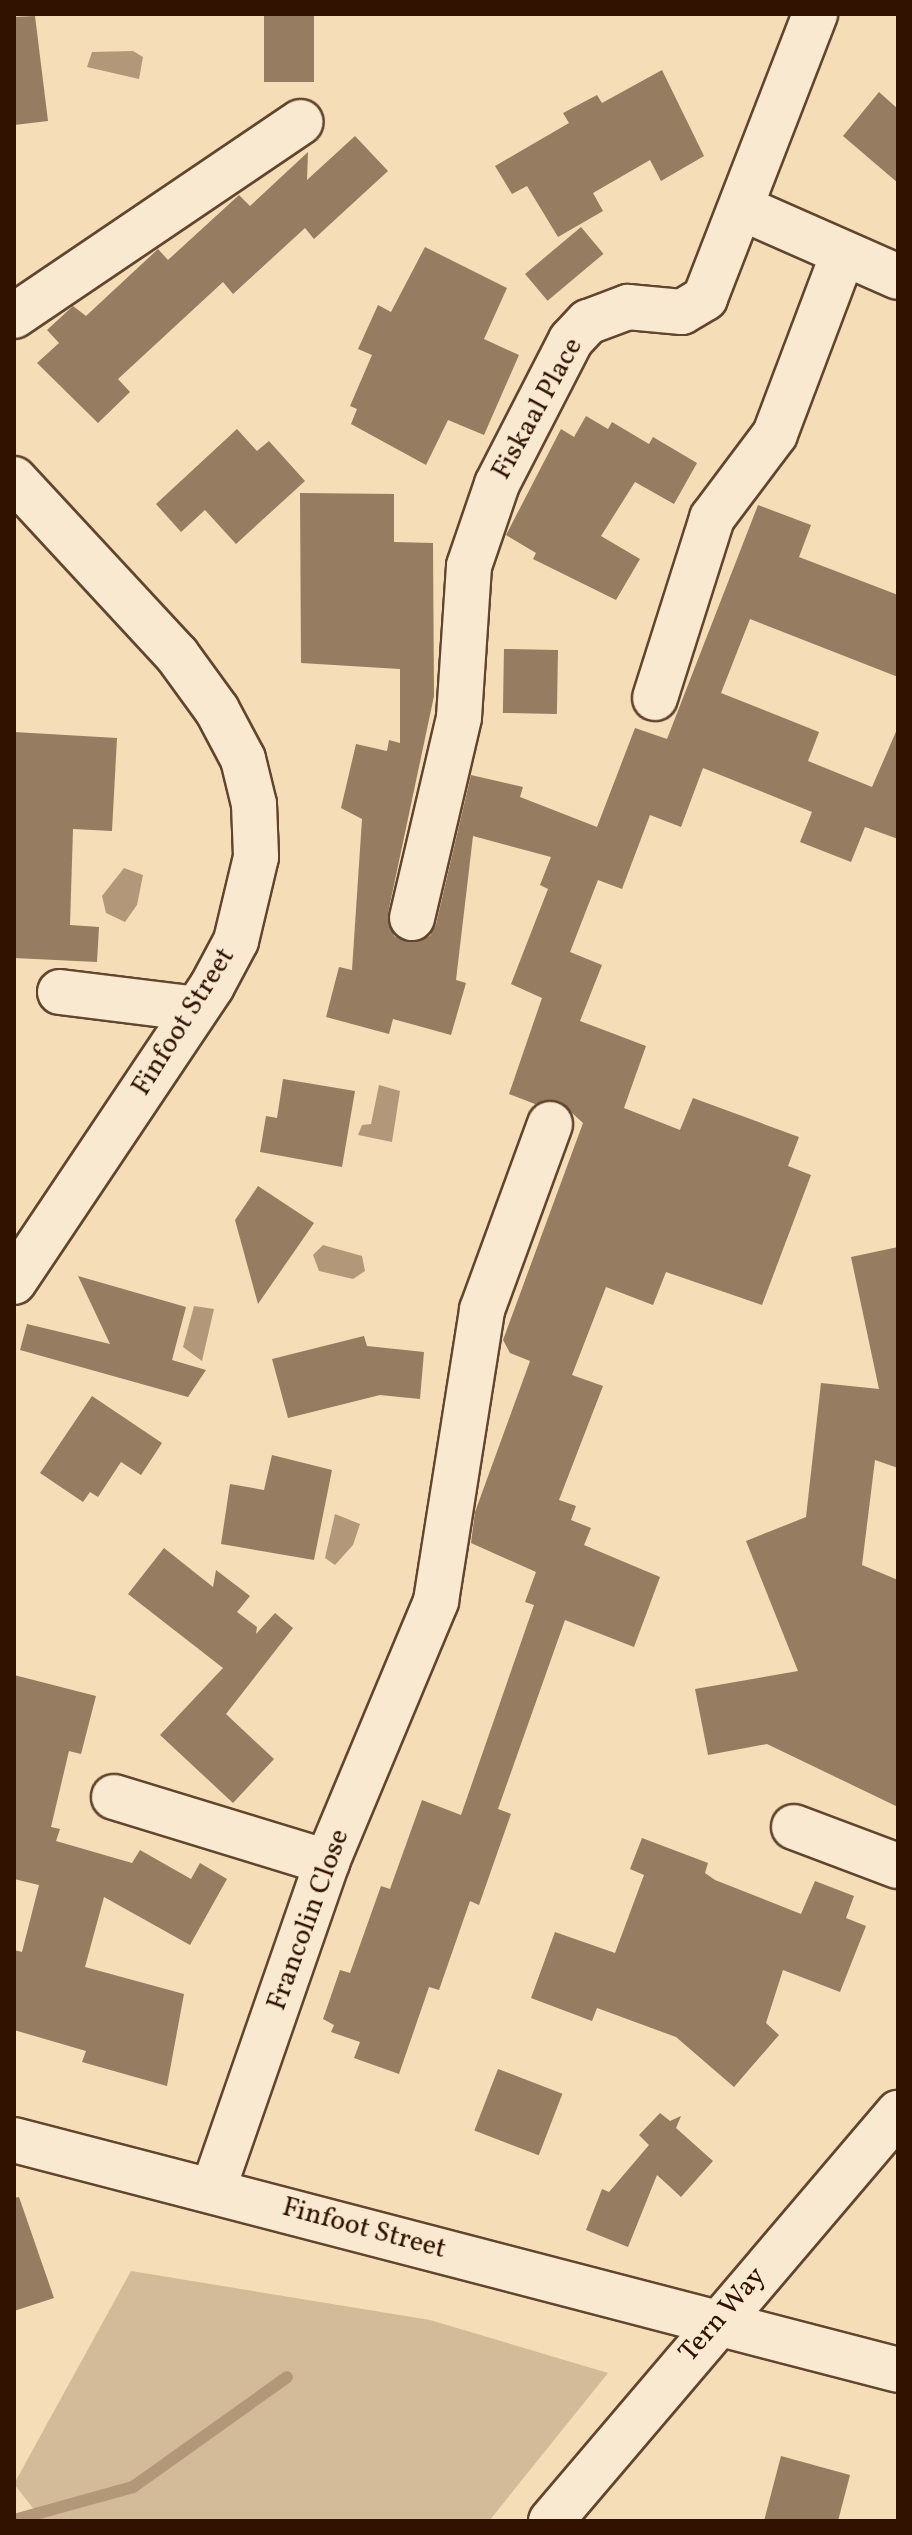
<!DOCTYPE html>
<html>
<head>
<meta charset="utf-8">
<style>
  body { margin:0 }
  #map { position:relative; width:912px; height:2535px; overflow:hidden; background:#f4ddb7; font-family:Vollkorn,serif }
  div>[style] { position:absolute }
  .green>* { inset:0; background:#d3ba98 }
  .water>* { inset:0; background:#b29879 }
  .stream>* { height:12px; margin:-6px; padding:0 6px; transform-origin:6px; border-radius:6px; background:#b29879 }
  .building>* { inset:0; background:#967c60; transform-origin:0 0 }
  .roads { filter:drop-shadow(2px 0 #62452e) drop-shadow(-2px 0 #62452e) drop-shadow(0 2px #62452e) drop-shadow(0 -2px #62452e) }
  .minor>* { height:44px; margin:-22px; padding:0 22px; transform-origin:22px; border-radius:22px; background:#f8e9d0 }
  span { translate:-50% -50%; white-space:nowrap; text-align:center; line-height:1.15; -webkit-text-stroke:7px #f8e9d0; paint-order:stroke }
  .street-label { font-size:28px; color:#311201 }
  .frame { position:absolute; inset:0; border:16px solid #311201; pointer-events:none }
</style>
</head>
<body>
<div id="map">
  <div class="green">
    <i style="clip-path:polygon(131px 2271px,430px 2320px,608px 2373px,489px 2521px,43px 2521px,14px 2484px)"></i>
  </div>
  <div class="water">
    <i style="clip-path:polygon(133px 51px,143px 57px,139px 79px,87px 67px,92px 52px)"></i>
    <i style="clip-path:polygon(124px 868px,143px 875px,137px 905px,125px 922px,106px 913px,102px 896px)"></i>
    <i style="clip-path:polygon(379px 1085px,400px 1091px,392px 1142px,358px 1135px,362px 1125px,371px 1124px)"></i>
    <i style="clip-path:polygon(323px 1245px,362px 1256px,365px 1271px,353px 1279px,319px 1271px,313px 1255px)"></i>
    <i style="clip-path:polygon(194px 1306px,214px 1309px,202px 1361px,183px 1347px)"></i>
    <i style="clip-path:polygon(335px 1514px,360px 1524px,353px 1545px,335px 1565px,325px 1558px)"></i>
  </div>
  <div class="stream">
    <i style="left:14px;top:2520px;width:123px;rotate:-15.5deg"></i>
    <i style="left:133px;top:2487px;width:189px;rotate:-35.5deg"></i>
  </div>
  <div class="building">
    <i style="left:264px;top:14px;width:50px;height:68px"></i>
    <i style="clip-path:polygon(35px 16px,48px 121px,14px 125px,14px 17px)"></i>
    <i style="clip-path:polygon(662px 70px,704px 156px,661px 181px,650px 160px,593px 193px,603px 211px,558px 237px,527px 186px,512px 194px,495px 166px,569px 123px,563px 113px,597px 95px,602px 103px)"></i>
    <i style="clip-path:polygon(879px 92px,898px 109px,898px 183px,843px 136px)"></i>
    <i style="clip-path:polygon(355px 136px,388px 171px,314px 239px,305px 228px,233px 294px,223px 282px,118px 379px,130px 392px,98px 423px,37px 363px,59px 343px,47px 330px,73px 306px,86px 316px,158px 249px,168px 260px,239px 195px,250px 206px,308px 152px,307px 180px)"></i>
    <i style="left:581px;top:227px;width:35px;height:73px;rotate:50deg"></i>
    <i style="clip-path:polygon(425px 247px,507px 288px,484px 339px,519px 355px,484px 435px,448px 420px,426px 465px,351px 424px,357px 409px,350px 406px,372px 355px,358px 349px,378px 305px,391px 312px)"></i>
    <i style="clip-path:polygon(586px 416px,608px 429px,612px 422px,649px 444px,653px 437px,697px 463px,674px 504px,635px 482px,601px 536px,640px 559px,616px 600px,533px 559px,536px 553px,506px 535px,561px 429px,574px 437px)"></i>
    <i style="clip-path:polygon(237px 429px,257px 451px,269px 441px,305px 481px,236px 544px,205px 510px,181px 532px,156px 504px)"></i>
    <i style="clip-path:polygon(300px 493px,394px 494px,394px 542px,433px 543px,434px 696px,388px 913px,394px 936px,407px 942px,430px 936px,436px 924px,471px 775px,523px 787px,520px 797px,597px 827px,635px 728px,667px 739px,758px 505px,811px 525px,799px 557px,898px 595px,898px 677px,750px 619px,721px 693px,819px 732px,808px 761px,872px 787px,898px 727px,898px 839px,865px 827px,851px 862px,800px 842px,812px 812px,703px 768px,681px 827px,650px 815px,622px 889px,598px 880px,570px 952px,602px 965px,580px 1021px,646px 1046px,624px 1108px,680px 1130px,693px 1098px,799px 1137px,788px 1166px,811px 1175px,762px 1305px,666px 1272px,653px 1305px,606px 1287px,572px 1375px,603px 1386px,559px 1500px,576px 1506px,571px 1520px,591px 1528px,584px 1545px,660px 1577px,634px 1647px,565px 1620px,498px 1809px,511px 1814px,479px 1905px,470px 1901px,439px 1990px,429px 1987px,399px 2074px,354px 2058px,360px 2042px,331px 2032px,334px 2025px,323px 2019px,340px 1970px,350px 1973px,381px 1886px,390px 1889px,422px 1800px,461px 1815px,534px 1605px,525px 1602px,536px 1572px,471px 1543px,475px 1512px,530px 1361px,510px 1353px,503px 1340px,583px 1123px,559px 1101px,535px 1104px,509px 1094px,542px 998px,511px 984px,548px 889px,540px 885px,551px 857px,473px 836px,456px 980px,466px 983px,451px 1035px,393px 1019px,389px 1034px,326px 1017px,339px 967px,352px 970px,362px 819px,341px 808px,356px 744px,387px 751px,389px 740px,400px 743px,400px 669px,301px 663px)"></i>
    <i style="left:504px;top:649px;width:54px;height:64px;rotate:1deg"></i>
    <i style="clip-path:polygon(14px 732px,117px 738px,112px 831px,73px 829px,70px 925px,99px 927px,97px 962px,14px 958px)"></i>
    <i style="clip-path:polygon(283px 1079px,355px 1091px,342px 1167px,260px 1152px,266px 1116px,277px 1118px)"></i>
    <i style="clip-path:polygon(258px 1186px,314px 1223px,258px 1304px,235px 1220px)"></i>
    <i style="clip-path:polygon(898px 1247px,898px 1468px,875px 1460px,862px 1565px,898px 1580px,898px 1807px,767px 1744px,708px 1755px,695px 1689px,798px 1671px,746px 1541px,806px 1517px,821px 1383px,879px 1389px,851px 1257px)"></i>
    <i style="clip-path:polygon(78px 1276px,186px 1307px,172px 1360px,206px 1370px,188px 1397px,20px 1350px,27px 1324px,110px 1344px)"></i>
    <i style="clip-path:polygon(364px 1336px,367px 1346px,424px 1352px,420px 1399px,380px 1395px,288px 1418px,272px 1359px)"></i>
    <i style="clip-path:polygon(92px 1396px,162px 1443px,141px 1475px,121px 1462px,98px 1497px,90px 1492px,83px 1502px,40px 1473px)"></i>
    <i style="clip-path:polygon(272px 1455px,332px 1470px,314px 1560px,221px 1544px,230px 1484px,264px 1490px)"></i>
    <i style="clip-path:polygon(164px 1548px,213px 1587px,216px 1570px,250px 1596px,237px 1612px,257px 1627px,256px 1634px,275px 1613px,293px 1628px,226px 1714px,274px 1759px,233px 1803px,160px 1735px,223px 1668px,128px 1594px)"></i>
    <i style="clip-path:polygon(14px 1675px,96px 1696px,81px 1754px,69px 1751px,51px 1827px,60px 1829px,56px 1841px,132px 1863px,140px 1850px,191px 1879px,200px 1863px,227px 1879px,190px 1945px,104px 1897px,85px 1967px,184px 1994px,167px 2086px,82px 2062px,86px 2051px,14px 2030px,14px 1950px,22px 1952px,39px 1885px,14px 1879px)"></i>
    <i style="clip-path:polygon(642px 1838px,708px 1863px,705px 1873px,715px 1880px,801px 1914px,815px 1881px,854px 1896px,846px 1918px,866px 1926px,840px 1992px,783px 1970px,766px 2023px,779px 2035px,734px 2087px,676px 2037px,597px 2008px,592px 2021px,531px 1998px,555px 1932px,615px 1953px,644px 1875px,630px 1869px)"></i>
    <i style="left:498px;top:2069px;width:69px;height:66px;rotate:21deg"></i>
    <i style="clip-path:polygon(660px 2113px,670px 2121px,681px 2116px,676px 2128px,713px 2161px,681px 2197px,657px 2175px,628px 2247px,586px 2230px,602px 2189px,609px 2192px,649px 2145px,639px 2135px)"></i>
    <i style="clip-path:polygon(19px 2197px,54px 2298px,14px 2311px,14px 2198px)"></i>
    <i style="clip-path:polygon(781px 2456px,850px 2475px,838px 2521px,764px 2521px)"></i>
  </div>
  <div class="roads">
    <div class="minor">
      <i style="left:744px;top:209px;width:168px;rotate:23.8deg"></i>
      <i style="left:14px;top:316px;width:346px;rotate:-34.1deg"></i>
      <i style="left:14px;top:479px;width:240px;rotate:47.2deg"></i>
      <i style="left:177px;top:655px;width:68px;rotate:54deg"></i>
      <i style="left:217px;top:710px;width:55px;rotate:62deg"></i>
      <i style="left:243px;top:759px;width:46px;rotate:76.3deg"></i>
      <i style="left:254px;top:804px;width:53px;rotate:87.8deg"></i>
      <i style="left:256px;top:857px;width:86px;rotate:103.4deg"></i>
      <i style="left:236px;top:941px;width:51px;rotate:118.1deg"></i>
      <i style="left:212px;top:986px;width:356px;rotate:123.8deg"></i>
      <i style="left:655px;top:698px;width:189px;rotate:-72.4deg"></i>
      <i style="left:712px;top:518px;width:105px;rotate:-53.1deg"></i>
      <i style="left:775px;top:434px;width:192px;rotate:-69.3deg"></i>
      <i style="left:412px;top:918px;width:206px;rotate:-76.8deg"></i>
      <i style="left:459px;top:717px;width:151px;rotate:-86.2deg"></i>
      <i style="left:469px;top:566px;width:87px;rotate:-71.1deg"></i>
      <i style="left:497px;top:484px;width:162px;rotate:-62.8deg"></i>
      <i style="left:571px;top:340px;width:25px;rotate:-47deg"></i>
      <i style="left:588px;top:322px;width:43px;rotate:-20.6deg"></i>
      <i style="left:628px;top:307px;width:54px;rotate:5.3deg"></i>
      <i style="left:682px;top:312px;width:27px;rotate:-31deg"></i>
      <i style="left:705px;top:298px;width:305px;rotate:-68.8deg"></i>
      <i style="left:60px;top:992px;width:137px;rotate:7.1deg"></i>
      <i style="left:114px;top:1797px;width:223px;rotate:17deg"></i>
      <i style="left:794px;top:1827px;width:111px;rotate:20.6deg"></i>
      <i style="left:14px;top:2140px;width:913px;rotate:14.58deg"></i>
      <i style="left:214px;top:2187px;width:344px;rotate:-70.8deg"></i>
      <i style="left:327px;top:1862px;width:283px;rotate:-67.3deg"></i>
      <i style="left:436px;top:1601px;width:295px;rotate:-81deg"></i>
      <i style="left:482px;top:1310px;width:198px;rotate:-69.9deg"></i>
      <i style="left:551px;top:2521px;width:536px;rotate:-49.62deg"></i>
    </div>
  </div>
  <div class="street-label">
    <span style="left:538px;top:409px;rotate:-61deg">Fiskaal Place</span>
    <span style="left:184px;top:1022px;rotate:-58deg">Finfoot Street</span>
    <span style="left:309px;top:1920px;rotate:-70deg">Francolin Close</span>
    <span style="left:364px;top:2229px;rotate:15deg">Finfoot Street</span>
    <span style="left:723px;top:2315px;rotate:-49deg">Tern Way</span>
  </div>
  <div class="frame"></div>
</div>
</body>
</html>
